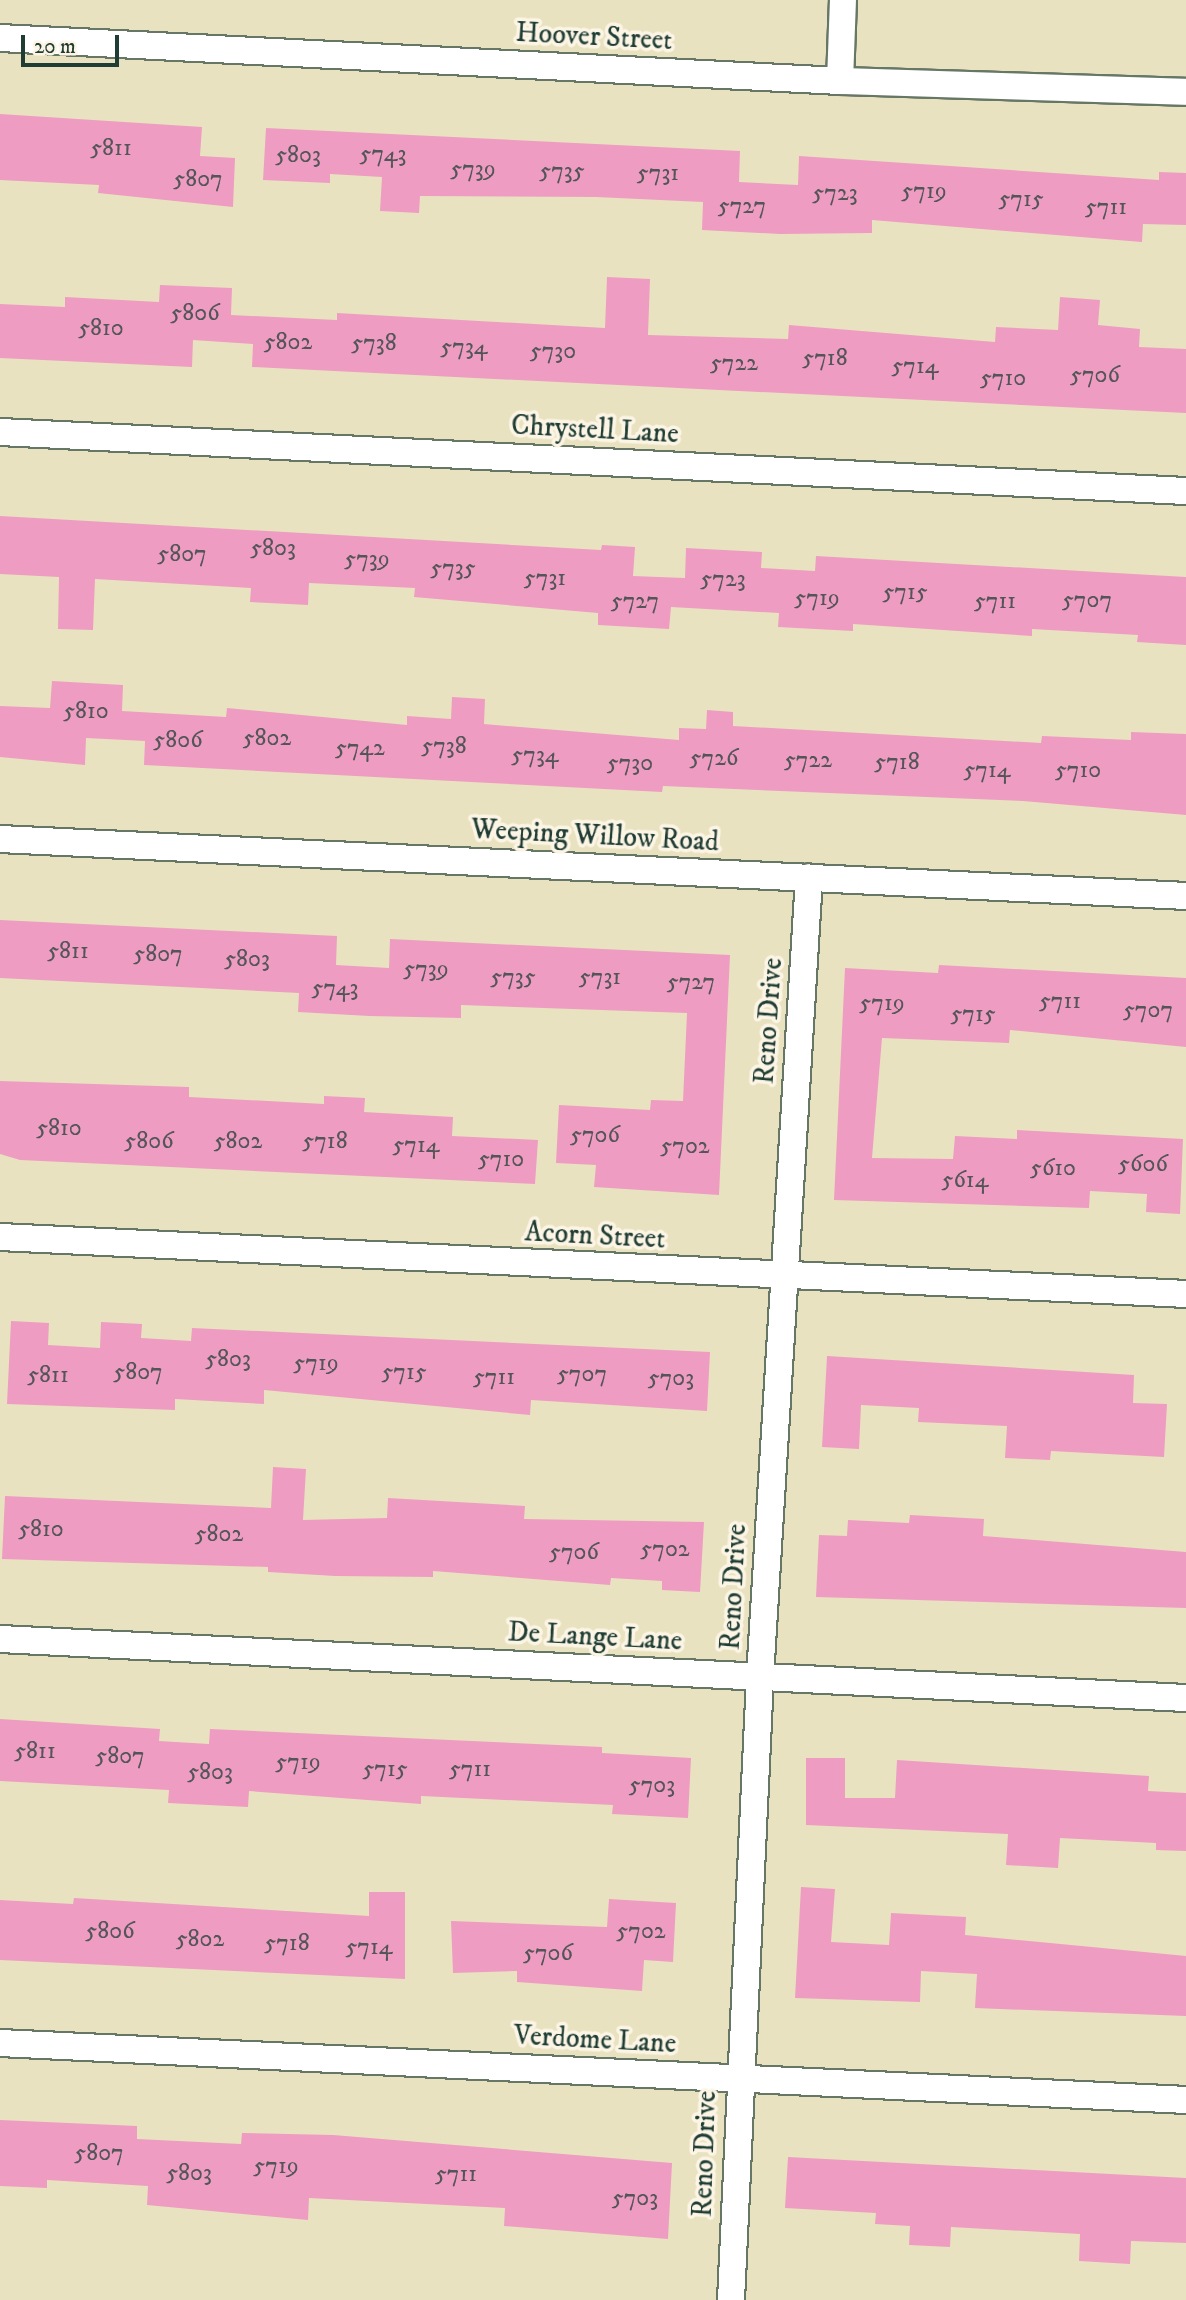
<!DOCTYPE html>
<html>
<head>
<meta charset="utf-8">
<style>
  body { margin:0 }
  #map { position:relative; width:1186px; height:2300px; overflow:hidden; background:#e9e2c0; font-family:"IM FELL DW Pica",serif }
  div>[style] { position:absolute }
  .building>* { inset:0; background:#ef9cc2 }
  .roads { filter:drop-shadow(2px 0 #667765) drop-shadow(-2px 0 #667765) drop-shadow(0 2px #667765) drop-shadow(0 -2px #667765) }
  .street>* { height:26px; margin:-13px; padding:0 13px; transform-origin:13px; border-radius:13px; background:#fff }
  span { translate:-50% -50%; white-space:nowrap; text-align:center; line-height:1.15; -webkit-text-stroke:7px #fcf5e5; paint-order:stroke }
  .number-label { font-size:24px; color:#535558 }
  .number-label span { -webkit-text-stroke-width:0 }
  .street-label { font-size:28px; color:#1f3d34 }
  .scale { position:absolute; left:21px; top:35px; width:98px; height:32px; box-sizing:border-box; border:4px solid #1f3d34; border-top:0; padding-left:9px; font-size:21px; line-height:24px; white-space:nowrap; color:#1f3d34; -webkit-text-stroke:5px #fcf5e5; paint-order:stroke }
</style>
</head>
<body>
<div id="map">
  <div class="building">
    <i style="clip-path:polygon(0 114px,202px 127px,200px 156px,235px 158px,233px 207px,98px 193px,99px 185px,0 180px)"></i>
    <i style="clip-path:polygon(266px 128px,740px 151px,739px 182px,798px 185px,799px 156px,1159px 180px,1159px 172px,1186px 173px,1186px 225px,1143px 224px,1142px 242px,872px 220px,872px 233px,780px 234px,702px 230px,703px 202px,596px 197px,420px 196px,419px 213px,380px 211px,382px 177px,330px 174px,330px 183px,263px 180px)"></i>
    <i style="clip-path:polygon(607px 277px,650px 279px,648px 335px,788px 339px,789px 325px,995px 342px,996px 327px,1058px 330px,1060px 297px,1100px 300px,1098px 325px,1140px 329px,1139px 347px,1186px 349px,1186px 413px,252px 367px,253px 344px,193px 340px,192px 367px,0 358px,0 304px,65px 307px,65px 297px,159px 302px,160px 285px,232px 288px,231px 315px,337px 320px,337px 313px,605px 328px)"></i>
    <i style="clip-path:polygon(0 516px,601px 550px,602px 545px,635px 547px,633px 576px,685px 578px,686px 548px,762px 552px,761px 568px,815px 571px,816px 556px,1186px 577px,1186px 645px,1137px 642px,1138px 635px,1032px 629px,1032px 636px,853px 624px,853px 631px,778px 627px,779px 613px,671px 607px,669px 629px,598px 625px,598px 613px,414px 597px,415px 588px,309px 583px,308px 605px,250px 602px,251px 588px,95px 579px,93px 630px,58px 629px,59px 577px,0 574px)"></i>
    <i style="clip-path:polygon(52px 681px,123px 685px,122px 711px,226px 717px,227px 708px,407px 725px,407px 716px,451px 719px,452px 697px,485px 699px,484px 724px,679px 740px,679px 728px,706px 729px,707px 710px,733px 712px,733px 726px,1041px 743px,1042px 736px,1131px 740px,1131px 732px,1186px 734px,1186px 815px,1023px 801px,663px 786px,662px 792px,144px 765px,145px 741px,86px 738px,85px 765px,0 757px,0 706px,50px 708px)"></i>
    <i style="clip-path:polygon(0 920px,337px 936px,336px 965px,389px 968px,390px 939px,730px 955px,719px 1195px,594px 1187px,596px 1165px,556px 1163px,559px 1105px,650px 1110px,651px 1100px,683px 1101px,687px 1013px,461px 1005px,461px 1018px,369px 1016px,298px 1012px,299px 993px,0 978px)"></i>
    <i style="clip-path:polygon(939px 965px,1186px 978px,1186px 1047px,1010px 1030px,1009px 1043px,882px 1038px,872px 1158px,953px 1159px,955px 1136px,1017px 1139px,1017px 1130px,1183px 1139px,1180px 1214px,1146px 1212px,1147px 1194px,1090px 1191px,1089px 1208px,834px 1200px,845px 968px,938px 973px)"></i>
    <i style="clip-path:polygon(0 1081px,189px 1087px,189px 1097px,324px 1104px,324px 1096px,365px 1098px,364px 1112px,453px 1117px,452px 1136px,538px 1140px,535px 1184px,20px 1160px,0 1154px)"></i>
    <i style="clip-path:polygon(11px 1321px,49px 1323px,48px 1345px,100px 1348px,101px 1322px,142px 1324px,141px 1338px,191px 1341px,192px 1328px,710px 1352px,707px 1411px,531px 1400px,530px 1415px,264px 1390px,264px 1404px,175px 1399px,175px 1410px,7px 1404px)"></i>
    <i style="clip-path:polygon(827px 1356px,1134px 1375px,1133px 1403px,1167px 1404px,1164px 1457px,1051px 1451px,1050px 1460px,1005px 1458px,1007px 1426px,918px 1422px,919px 1408px,861px 1405px,859px 1449px,822px 1447px)"></i>
    <i style="clip-path:polygon(273px 1467px,306px 1469px,303px 1520px,387px 1518px,388px 1498px,525px 1506px,524px 1519px,704px 1522px,700px 1592px,662px 1590px,662px 1581px,611px 1578px,610px 1585px,433px 1571px,433px 1577px,335px 1576px,268px 1572px,268px 1567px,2px 1559px,5px 1496px,271px 1508px)"></i>
    <i style="clip-path:polygon(910px 1515px,984px 1519px,983px 1536px,1186px 1552px,1186px 1608px,816px 1597px,819px 1535px,847px 1536px,848px 1520px,909px 1523px)"></i>
    <i style="clip-path:polygon(0 1719px,160px 1729px,159px 1741px,209px 1744px,210px 1729px,602px 1747px,602px 1753px,691px 1758px,688px 1818px,612px 1814px,613px 1805px,421px 1796px,421px 1804px,249px 1791px,248px 1807px,168px 1803px,169px 1790px,0 1781px)"></i>
    <i style="clip-path:polygon(806px 1758px,845px 1758px,845px 1798px,895px 1798px,897px 1760px,1149px 1776px,1148px 1791px,1186px 1793px,1186px 1851px,1156px 1850px,1156px 1843px,1060px 1838px,1058px 1868px,1006px 1865px,1008px 1834px,806px 1825px)"></i>
    <i style="clip-path:polygon(801px 1887px,835px 1889px,831px 1942px,889px 1945px,891px 1913px,966px 1917px,965px 1935px,1186px 1956px,1186px 2016px,975px 2008px,977px 1974px,921px 1971px,920px 2002px,795px 1998px)"></i>
    <i style="clip-path:polygon(369px 1892px,405px 1892px,405px 1979px,0 1960px,0 1900px,73px 1904px,74px 1898px,369px 1916px)"></i>
    <i style="clip-path:polygon(609px 1899px,676px 1903px,673px 1962px,644px 1960px,642px 1991px,517px 1982px,517px 1971px,453px 1973px,451px 1921px,607px 1927px)"></i>
    <i style="clip-path:polygon(0 2120px,137px 2126px,137px 2139px,241px 2144px,242px 2133px,333px 2135px,672px 2163px,668px 2239px,504px 2226px,505px 2208px,309px 2198px,308px 2220px,147px 2205px,148px 2186px,47px 2180px,47px 2188px,0 2186px)"></i>
    <i style="clip-path:polygon(788px 2157px,1186px 2178px,1186px 2243px,1131px 2241px,1130px 2264px,1079px 2261px,1080px 2234px,951px 2227px,950px 2247px,909px 2245px,910px 2226px,875px 2224px,876px 2213px,785px 2208px)"></i>
  </div>
  <div class="roads">
    <div class="street">
      <i style="left:0;top:38px;width:841px;rotate:2.93deg"></i>
      <i style="left:840px;top:81px;width:346px;rotate:1.8deg"></i>
      <i style="left:840px;top:81px;width:81px;rotate:-87.9deg"></i>
      <i style="left:0;top:432px;width:1187px;rotate:2.85deg"></i>
      <i style="left:0;top:839px;width:1187px;rotate:2.75deg"></i>
      <i style="left:0;top:1237px;width:1187px;rotate:2.75deg"></i>
      <i style="left:0;top:1639px;width:1187px;rotate:2.85deg"></i>
      <i style="left:0;top:2043px;width:1187px;rotate:2.75deg"></i>
      <i style="left:731px;top:2300px;width:624px;rotate:-87.33deg"></i>
      <i style="left:760px;top:1677px;width:801px;rotate:-86.49deg"></i>
    </div>
  </div>
  <div class="number-label">
    <span style="left:111px;top:149px">5811</span>
    <span style="left:383px;top:155px">5743</span>
    <span style="left:298px;top:156px">5803</span>
    <span style="left:473px;top:170px">5739</span>
    <span style="left:562px;top:172px">5735</span>
    <span style="left:658px;top:174px">5731</span>
    <span style="left:198px;top:180px">5807</span>
    <span style="left:924px;top:192px">5719</span>
    <span style="left:835px;top:194px">5723</span>
    <span style="left:1021px;top:200px">5715</span>
    <span style="left:742px;top:207px">5727</span>
    <span style="left:1106px;top:208px">5711</span>
    <span style="left:195px;top:314px">5806</span>
    <span style="left:101px;top:329px">5810</span>
    <span style="left:288px;top:343px">5802</span>
    <span style="left:374px;top:344px">5738</span>
    <span style="left:464px;top:348px">5734</span>
    <span style="left:553px;top:352px">5730</span>
    <span style="left:825px;top:359px">5718</span>
    <span style="left:734px;top:364px">5722</span>
    <span style="left:915px;top:367px">5714</span>
    <span style="left:1095px;top:376px">5706</span>
    <span style="left:1003px;top:379px">5710</span>
    <span style="left:273px;top:549px">5803</span>
    <span style="left:182px;top:555px">5807</span>
    <span style="left:367px;top:560px">5739</span>
    <span style="left:453px;top:569px">5735</span>
    <span style="left:545px;top:579px">5731</span>
    <span style="left:723px;top:580px">5723</span>
    <span style="left:905px;top:593px">5715</span>
    <span style="left:817px;top:599px">5719</span>
    <span style="left:1087px;top:601px">5707</span>
    <span style="left:635px;top:602px">5727</span>
    <span style="left:995px;top:602px">5711</span>
    <span style="left:86px;top:712px">5810</span>
    <span style="left:267px;top:739px">5802</span>
    <span style="left:178px;top:741px">5806</span>
    <span style="left:444px;top:747px">5738</span>
    <span style="left:360px;top:749px">5742</span>
    <span style="left:535px;top:756px">5734</span>
    <span style="left:714px;top:759px">5726</span>
    <span style="left:808px;top:761px">5722</span>
    <span style="left:897px;top:763px">5718</span>
    <span style="left:630px;top:764px">5730</span>
    <span style="left:987px;top:771px">5714</span>
    <span style="left:1078px;top:771px">5710</span>
    <span style="left:68px;top:952px">5811</span>
    <span style="left:158px;top:955px">5807</span>
    <span style="left:247px;top:960px">5803</span>
    <span style="left:426px;top:970px">5739</span>
    <span style="left:513px;top:978px">5735</span>
    <span style="left:600px;top:978px">5731</span>
    <span style="left:691px;top:983px">5727</span>
    <span style="left:335px;top:989px">5743</span>
    <span style="left:1060px;top:1002px">5711</span>
    <span style="left:882px;top:1004px">5719</span>
    <span style="left:1148px;top:1011px">5707</span>
    <span style="left:973px;top:1015px">5715</span>
    <span style="left:59px;top:1129px">5810</span>
    <span style="left:595px;top:1136px">5706</span>
    <span style="left:149px;top:1142px">5806</span>
    <span style="left:238px;top:1142px">5802</span>
    <span style="left:325px;top:1142px">5718</span>
    <span style="left:416px;top:1146px">5714</span>
    <span style="left:685px;top:1147px">5702</span>
    <span style="left:501px;top:1160px">5710</span>
    <span style="left:1143px;top:1165px">5606</span>
    <span style="left:1053px;top:1169px">5610</span>
    <span style="left:965px;top:1181px">5614</span>
    <span style="left:228px;top:1360px">5803</span>
    <span style="left:316px;top:1364px">5719</span>
    <span style="left:138px;top:1373px">5807</span>
    <span style="left:404px;top:1373px">5715</span>
    <span style="left:582px;top:1375px">5707</span>
    <span style="left:48px;top:1376px">5811</span>
    <span style="left:494px;top:1378px">5711</span>
    <span style="left:671px;top:1379px">5703</span>
    <span style="left:41px;top:1530px">5810</span>
    <span style="left:219px;top:1535px">5802</span>
    <span style="left:665px;top:1550px">5702</span>
    <span style="left:574px;top:1553px">5706</span>
    <span style="left:35px;top:1752px">5811</span>
    <span style="left:120px;top:1757px">5807</span>
    <span style="left:298px;top:1763px">5719</span>
    <span style="left:385px;top:1770px">5715</span>
    <span style="left:470px;top:1770px">5711</span>
    <span style="left:210px;top:1773px">5803</span>
    <span style="left:652px;top:1786px">5703</span>
    <span style="left:110px;top:1932px">5806</span>
    <span style="left:641px;top:1932px">5702</span>
    <span style="left:200px;top:1940px">5802</span>
    <span style="left:287px;top:1944px">5718</span>
    <span style="left:369px;top:1948px">5714</span>
    <span style="left:548px;top:1954px">5706</span>
    <span style="left:99px;top:2154px">5807</span>
    <span style="left:276px;top:2167px">5719</span>
    <span style="left:189px;top:2174px">5803</span>
    <span style="left:456px;top:2175px">5711</span>
    <span style="left:635px;top:2199px">5703</span>
  </div>
  <div class="street-label">
    <span style="left:594px;top:37px;rotate:3deg">Hoover Street</span>
    <span style="left:595px;top:430px;rotate:3deg">Chrystell Lane</span>
    <span style="left:595px;top:836px;rotate:3deg">Weeping Willow Road</span>
    <span style="left:769px;top:1021px;rotate:-86deg">Reno Drive</span>
    <span style="left:595px;top:1236px;rotate:3deg">Acorn Street</span>
    <span style="left:734px;top:1587px;rotate:-87deg">Reno Drive</span>
    <span style="left:595px;top:1637px;rotate:3deg">De Lange Lane</span>
    <span style="left:595px;top:2040px;rotate:3deg">Verdome Lane</span>
    <span style="left:705px;top:2154px;rotate:-88deg">Reno Drive</span>
  </div>
  <div class="scale">20 m</div>
</div>
</body>
</html>
